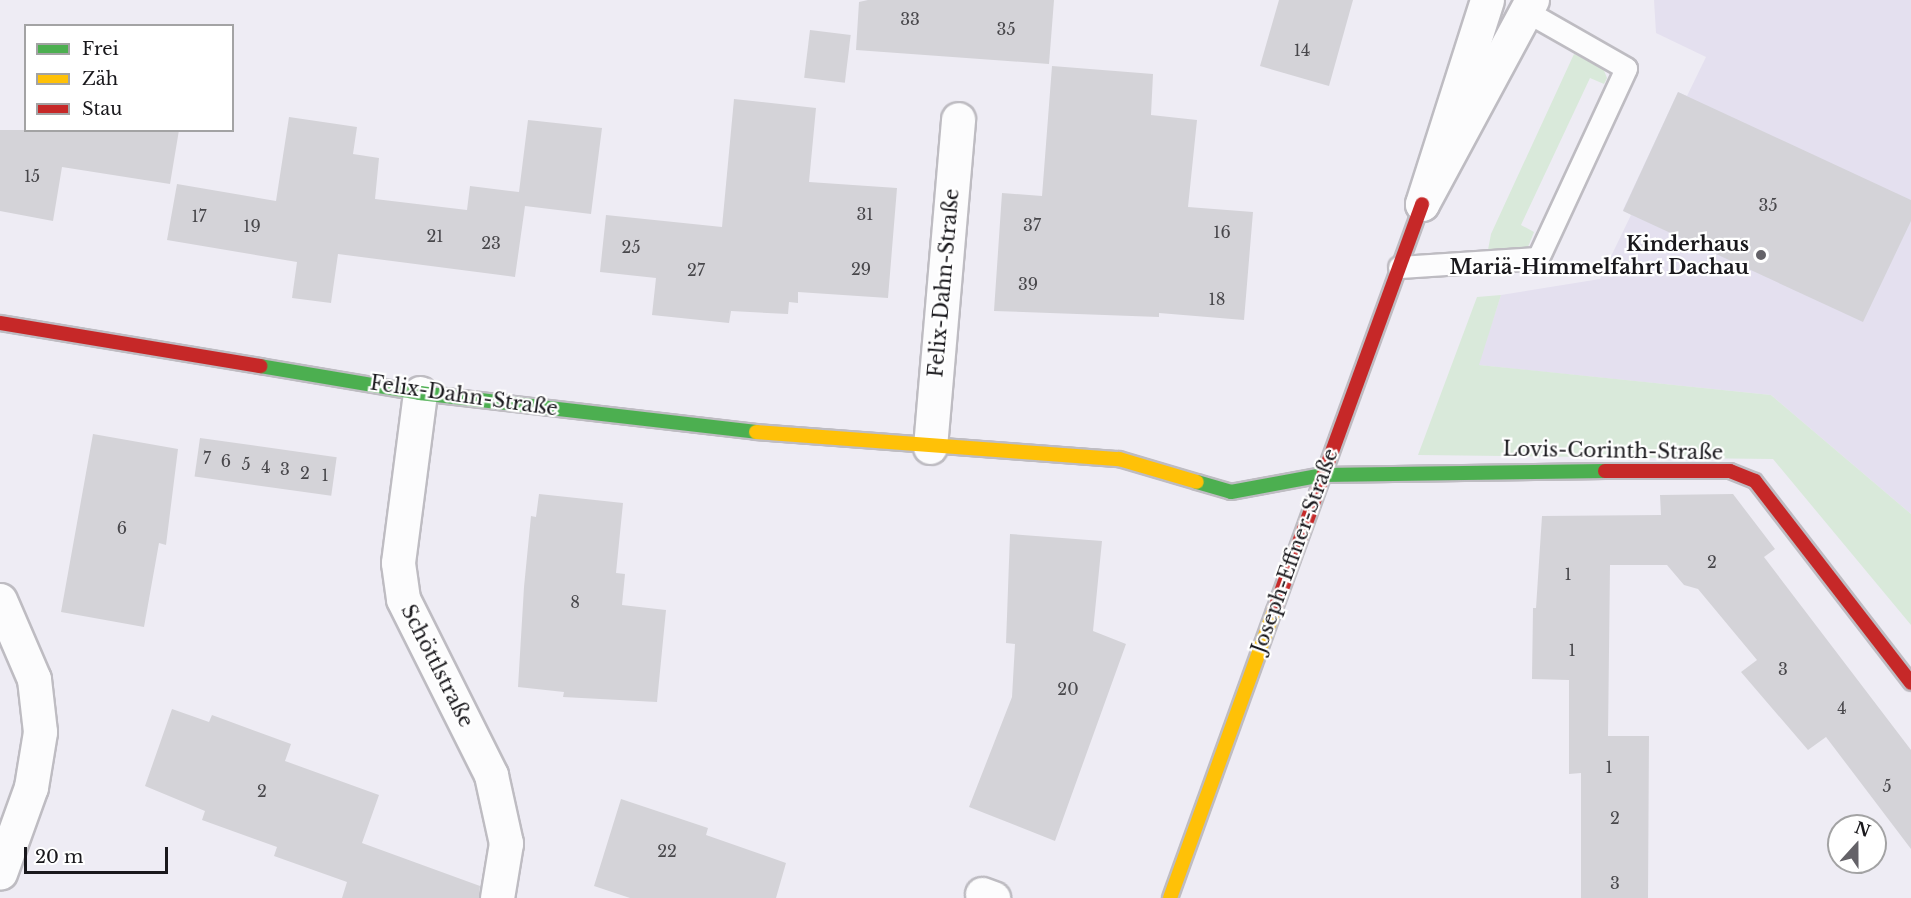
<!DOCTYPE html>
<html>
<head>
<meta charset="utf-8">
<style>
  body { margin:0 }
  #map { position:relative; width:1911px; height:898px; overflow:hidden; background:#eeecf4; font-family:"Libre Baskerville",serif }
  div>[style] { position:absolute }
  .education>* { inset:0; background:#e4e0ef }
  .green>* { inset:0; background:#d9e9da }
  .building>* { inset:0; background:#d4d3d8; transform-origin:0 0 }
  .roads { filter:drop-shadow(2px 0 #bebcc2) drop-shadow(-2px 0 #bebcc2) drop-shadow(0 2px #bebcc2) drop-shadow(0 -2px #bebcc2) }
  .lane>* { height:21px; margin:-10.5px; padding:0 10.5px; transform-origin:10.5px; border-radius:10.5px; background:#fcfcfd }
  .street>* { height:33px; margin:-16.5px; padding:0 16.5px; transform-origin:16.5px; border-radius:16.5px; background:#fcfcfd }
  .fast>* { height:14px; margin:-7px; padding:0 7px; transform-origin:7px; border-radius:7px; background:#4caf50 }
  .slow>* { height:14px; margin:-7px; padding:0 7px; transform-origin:7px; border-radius:7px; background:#ffc107 }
  .jam>* { height:14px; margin:-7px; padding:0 7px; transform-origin:7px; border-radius:7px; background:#c62828 }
  .dots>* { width:16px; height:16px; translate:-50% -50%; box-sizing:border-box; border:3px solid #fff; border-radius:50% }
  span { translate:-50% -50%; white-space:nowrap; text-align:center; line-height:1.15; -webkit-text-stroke:4.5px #fff; paint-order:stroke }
  .number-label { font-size:16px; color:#48474b }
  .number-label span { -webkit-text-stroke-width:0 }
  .poi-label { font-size:20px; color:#19181c; font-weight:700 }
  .right { translate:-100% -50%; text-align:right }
  .street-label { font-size:20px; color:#19181c }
  .legend { position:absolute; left:24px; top:24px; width:210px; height:108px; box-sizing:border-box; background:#fff; border:2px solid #a3a3a4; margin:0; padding:8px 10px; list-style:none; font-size:18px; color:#19181c }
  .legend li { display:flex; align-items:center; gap:12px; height:30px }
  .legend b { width:30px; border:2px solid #a3a3a4 }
  .north { position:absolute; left:1827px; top:814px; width:60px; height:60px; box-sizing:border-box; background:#fff; border:2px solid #a3a3a4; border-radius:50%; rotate:21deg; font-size:16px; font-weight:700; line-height:24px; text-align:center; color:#19181c }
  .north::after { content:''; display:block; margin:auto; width:21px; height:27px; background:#646268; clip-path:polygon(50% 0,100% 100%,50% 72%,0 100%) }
  .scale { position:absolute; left:24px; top:847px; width:144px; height:27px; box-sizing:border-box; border:3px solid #19181c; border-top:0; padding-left:8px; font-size:18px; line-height:21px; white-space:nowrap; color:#19181c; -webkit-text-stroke:4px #fff; paint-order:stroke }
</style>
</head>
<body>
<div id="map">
  <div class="education">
    <i style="clip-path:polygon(1654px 0,1911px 0,1911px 514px,1771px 395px,1478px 365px,1501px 295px,1600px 279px,1631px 215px,1623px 210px,1678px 92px,1687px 96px,1706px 57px,1656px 33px)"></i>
  </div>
  <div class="green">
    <i style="clip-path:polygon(1574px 54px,1603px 68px,1607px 78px,1604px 84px,1590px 78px,1521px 225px,1534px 232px,1528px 247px,1523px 252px,1487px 255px,1491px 234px)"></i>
    <i style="clip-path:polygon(1501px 295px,1479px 365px,1771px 395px,1911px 514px,1911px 625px,1773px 459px,1418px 455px,1477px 297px)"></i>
  </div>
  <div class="building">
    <i style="clip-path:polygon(868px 0,1054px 0,1049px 64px,856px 50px,859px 2px)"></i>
    <i style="clip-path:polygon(1279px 0,1353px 0,1329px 86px,1260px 66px)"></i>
    <i style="left:810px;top:30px;width:41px;height:48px;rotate:7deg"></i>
    <i style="clip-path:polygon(1052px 66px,1153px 74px,1151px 115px,1197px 120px,1188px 207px,1253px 212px,1244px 320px,1159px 313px,1159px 317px,994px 311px,1002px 193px,1042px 196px)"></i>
    <i style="clip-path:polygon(1678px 92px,1911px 200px,1911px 221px,1863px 322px,1623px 211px)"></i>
    <i style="clip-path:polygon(734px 99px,816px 108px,809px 182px,897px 188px,888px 298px,798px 292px,798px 303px,789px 302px,788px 314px,731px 311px,729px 323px,652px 315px,656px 278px,600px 272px,606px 215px,722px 227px)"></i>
    <i style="clip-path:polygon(289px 117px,357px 127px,353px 154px,379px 158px,375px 199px,467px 210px,470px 186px,519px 192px,528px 120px,602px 128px,591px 214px,525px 206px,515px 277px,338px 254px,331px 303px,292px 298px,297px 262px,167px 240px,177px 184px,276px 201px)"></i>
    <i style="clip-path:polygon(0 130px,179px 130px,170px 184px,62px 167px,53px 221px,0 211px)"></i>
    <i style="clip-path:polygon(93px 434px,178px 449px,166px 545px,159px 543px,144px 627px,61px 612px)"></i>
    <i style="left:200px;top:438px;width:138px;height:39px;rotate:8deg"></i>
    <i style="clip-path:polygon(539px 494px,623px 503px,616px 573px,625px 574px,622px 605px,666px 610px,657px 702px,563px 697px,564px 692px,518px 687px,524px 587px,531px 516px,536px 517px)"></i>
    <i style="clip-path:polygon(1733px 494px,1775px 549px,1764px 557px,1911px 750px,1911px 849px,1826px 737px,1808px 750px,1741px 672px,1757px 660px,1698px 589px,1684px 585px,1667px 565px,1610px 565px,1608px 736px,1649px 736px,1648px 898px,1581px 898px,1581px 773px,1569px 774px,1569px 680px,1532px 679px,1533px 608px,1536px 608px,1542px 516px,1661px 515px,1660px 495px)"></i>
    <i style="clip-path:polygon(1010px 534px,1102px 541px,1093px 631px,1126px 644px,1055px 841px,969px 807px,1012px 697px,1015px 644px,1006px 643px)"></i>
    <i style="clip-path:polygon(172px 709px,209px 722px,212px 715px,291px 744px,285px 761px,379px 795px,362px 843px,480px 886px,479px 898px,342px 898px,347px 882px,274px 856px,277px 847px,202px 820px,205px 811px,145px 786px)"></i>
    <i style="clip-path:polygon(621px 799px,708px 828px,706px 835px,786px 863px,776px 898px,630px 898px,594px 886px)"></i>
  </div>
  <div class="roads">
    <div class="lane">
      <i style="left:1399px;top:267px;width:139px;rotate:-3.7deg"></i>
      <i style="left:1538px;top:258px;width:209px;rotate:-65.1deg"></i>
      <i style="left:1626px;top:68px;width:115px;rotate:-150.3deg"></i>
    </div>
    <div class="street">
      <i style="left:1487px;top:0;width:214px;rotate:107.7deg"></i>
      <i style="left:1422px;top:204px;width:232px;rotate:-61.7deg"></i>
      <i style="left:420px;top:393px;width:171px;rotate:97.4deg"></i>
      <i style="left:398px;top:563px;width:36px;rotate:82deg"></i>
      <i style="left:403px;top:599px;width:197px;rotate:63.4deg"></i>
      <i style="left:491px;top:775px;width:70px;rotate:77.6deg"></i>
      <i style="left:506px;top:843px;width:56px;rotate:99.3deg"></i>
      <i style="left:930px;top:447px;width:329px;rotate:-85.1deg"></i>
      <i style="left:0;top:600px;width:86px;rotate:66.7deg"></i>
      <i style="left:34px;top:679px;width:53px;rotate:83.5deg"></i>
      <i style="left:40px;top:732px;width:56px;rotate:99.3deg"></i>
      <i style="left:31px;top:787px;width:91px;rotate:109.8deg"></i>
      <i style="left:982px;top:894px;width:12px;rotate:20deg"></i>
    </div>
    <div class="fast">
      <i style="left:260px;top:366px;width:162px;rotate:9.6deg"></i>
      <i style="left:420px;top:393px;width:338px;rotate:6.6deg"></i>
      <i style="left:1197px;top:482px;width:35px;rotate:16deg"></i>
      <i style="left:1231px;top:492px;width:94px;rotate:-10.5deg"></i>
      <i style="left:1323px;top:475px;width:282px;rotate:-0.8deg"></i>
    </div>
    <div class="slow">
      <i style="left:756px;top:432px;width:364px;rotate:4.3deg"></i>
      <i style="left:1119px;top:459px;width:81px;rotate:16.4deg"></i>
      <i style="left:1170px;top:898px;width:305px;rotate:-70.1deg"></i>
    </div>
    <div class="jam">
      <i style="left:0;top:323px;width:264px;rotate:9.4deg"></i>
      <i style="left:1605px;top:471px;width:125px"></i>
      <i style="left:1730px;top:471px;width:27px;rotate:22deg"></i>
      <i style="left:1755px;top:481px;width:255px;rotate:52.3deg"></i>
      <i style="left:1274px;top:611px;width:433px;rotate:-70deg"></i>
    </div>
  </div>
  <div class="dots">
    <i style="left:1761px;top:255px;background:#646268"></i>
  </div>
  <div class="number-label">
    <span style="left:910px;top:19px">33</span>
    <span style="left:1006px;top:29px">35</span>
    <span style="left:1302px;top:50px">14</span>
    <span style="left:32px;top:176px">15</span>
    <span style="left:1768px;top:205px">35</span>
    <span style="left:865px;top:214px">31</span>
    <span style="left:199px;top:216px">17</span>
    <span style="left:1032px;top:225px">37</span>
    <span style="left:252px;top:226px">19</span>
    <span style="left:1222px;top:232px">16</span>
    <span style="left:435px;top:236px">21</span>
    <span style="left:491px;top:243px">23</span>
    <span style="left:631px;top:247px">25</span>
    <span style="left:861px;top:269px">29</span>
    <span style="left:696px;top:270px">27</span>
    <span style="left:1028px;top:284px">39</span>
    <span style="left:1217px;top:299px">18</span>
    <span style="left:207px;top:458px">7</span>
    <span style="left:226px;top:461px">6</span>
    <span style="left:246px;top:464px">5</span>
    <span style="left:266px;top:467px">4</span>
    <span style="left:285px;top:469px">3</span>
    <span style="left:305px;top:473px">2</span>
    <span style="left:325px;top:475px">1</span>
    <span style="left:122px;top:528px">6</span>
    <span style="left:1712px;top:562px">2</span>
    <span style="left:1568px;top:574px">1</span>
    <span style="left:575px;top:602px">8</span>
    <span style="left:1572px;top:650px">1</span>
    <span style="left:1783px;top:669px">3</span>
    <span style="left:1068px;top:689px">20</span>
    <span style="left:1842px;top:708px">4</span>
    <span style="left:1609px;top:767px">1</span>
    <span style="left:1887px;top:786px">5</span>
    <span style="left:262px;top:791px">2</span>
    <span style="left:1615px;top:818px">2</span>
    <span style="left:667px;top:851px">22</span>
    <span style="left:1615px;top:883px">3</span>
  </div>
  <div class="poi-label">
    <span class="right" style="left:1749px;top:256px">Kinderhaus<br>Mariä-Himmelfahrt Dachau</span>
  </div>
  <div class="street-label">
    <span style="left:944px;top:283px;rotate:-85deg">Felix-Dahn-Straße</span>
    <span style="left:464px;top:396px;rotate:8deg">Felix-Dahn-Straße</span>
    <span style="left:1613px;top:451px;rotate:1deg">Lovis-Corinth-Straße</span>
    <span style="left:1295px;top:551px;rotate:-70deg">Joseph-Effner-Straße</span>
    <span style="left:437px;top:666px;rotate:63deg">Schöttlstraße</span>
  </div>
  <ul class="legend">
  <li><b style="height:8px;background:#4caf50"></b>Frei</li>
  <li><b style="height:8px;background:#ffc107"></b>Zäh</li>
  <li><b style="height:8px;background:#c62828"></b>Stau</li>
  </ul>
  <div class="north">N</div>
  <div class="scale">20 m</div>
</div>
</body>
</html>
